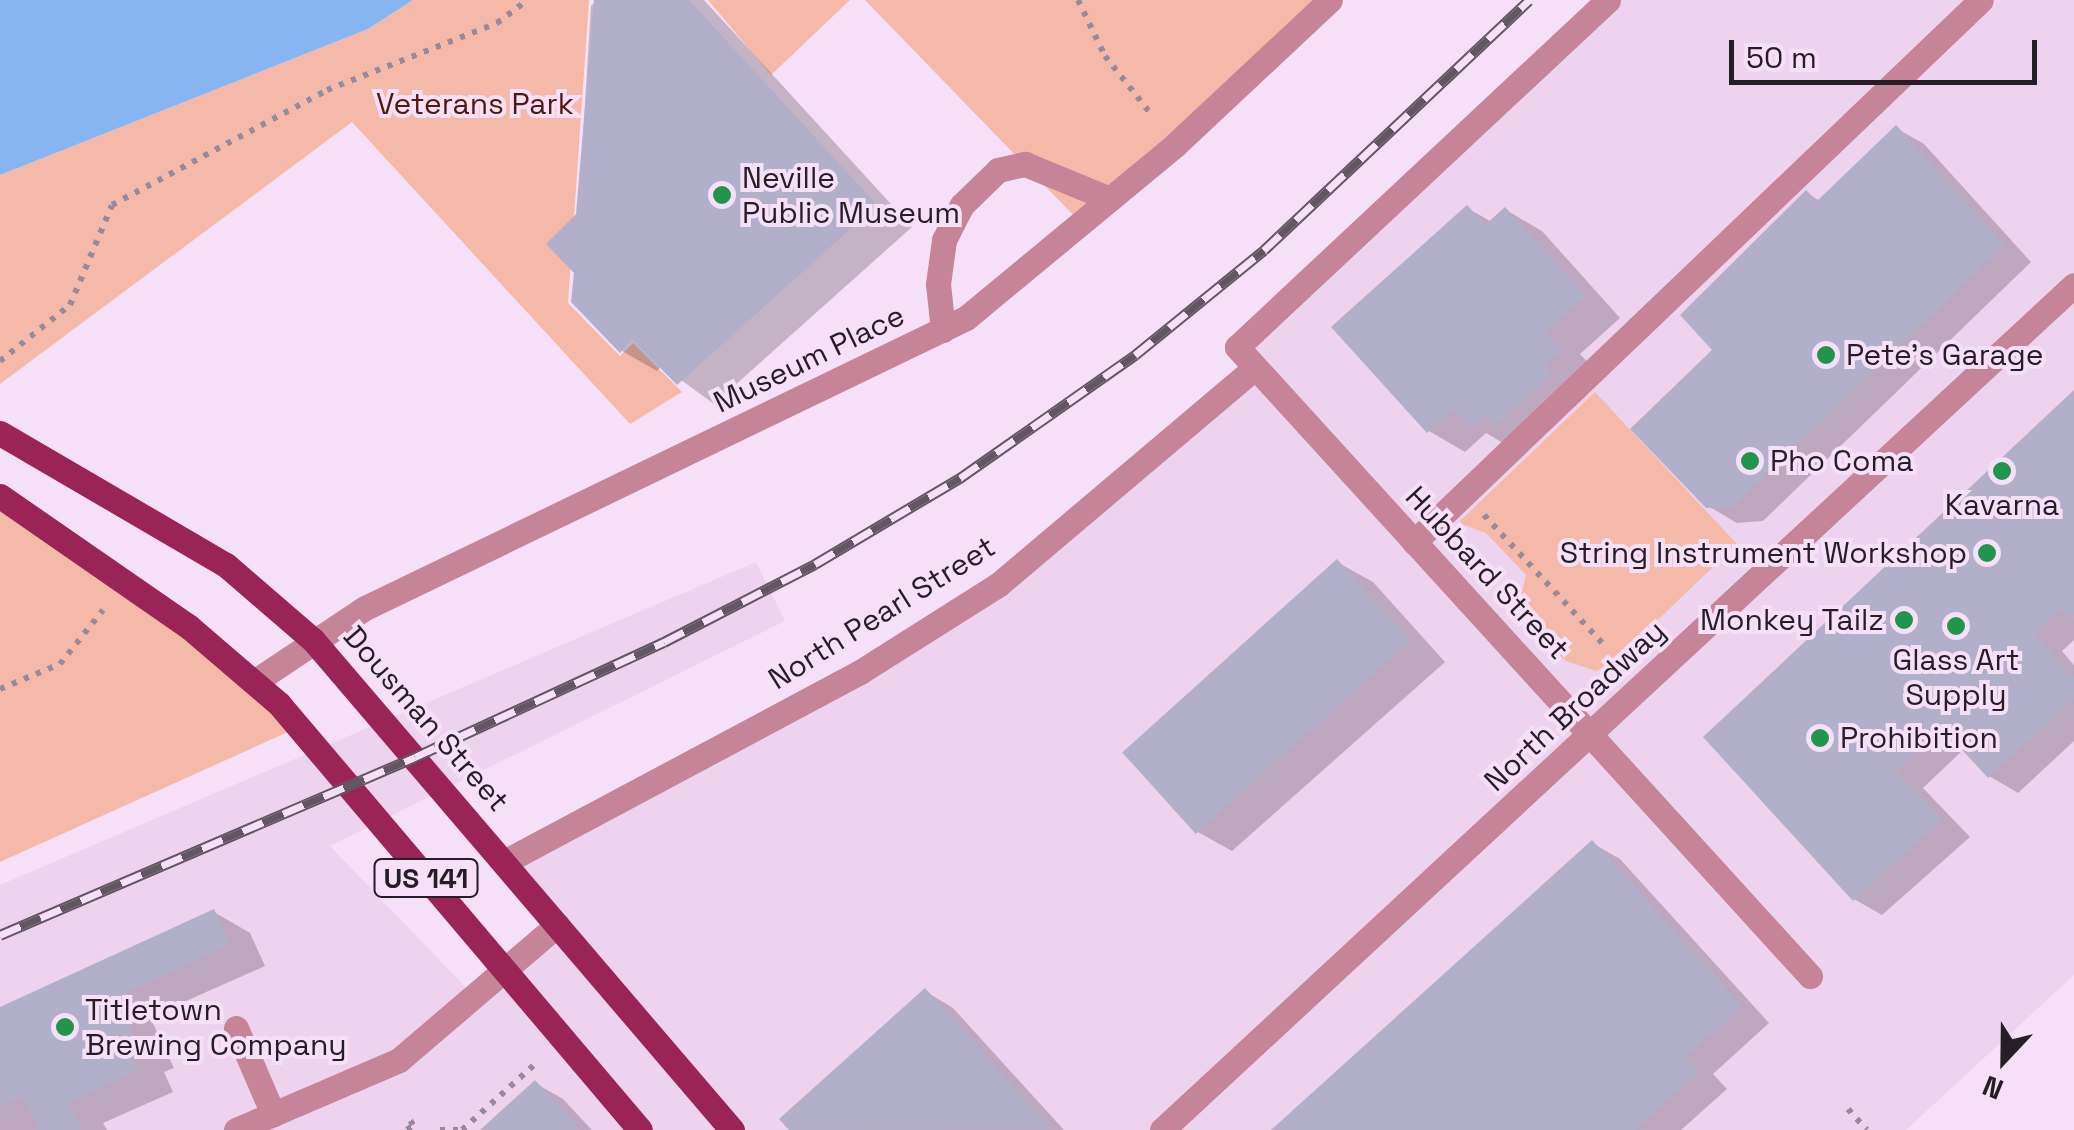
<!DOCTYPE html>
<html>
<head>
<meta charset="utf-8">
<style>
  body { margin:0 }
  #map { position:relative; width:2074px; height:1130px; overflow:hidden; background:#f6e0f7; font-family:"Space Grotesk",sans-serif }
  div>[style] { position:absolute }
  .built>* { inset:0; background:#eed3ef }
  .green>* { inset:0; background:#f5b9aa }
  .water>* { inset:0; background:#87b5f1 }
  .shadow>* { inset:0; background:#0003 }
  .building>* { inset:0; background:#b2afca; transform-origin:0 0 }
  .path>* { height:6px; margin-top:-3px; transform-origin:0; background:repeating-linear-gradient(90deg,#998a9a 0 5px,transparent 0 13px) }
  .minor>* { height:25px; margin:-12.5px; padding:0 12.5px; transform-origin:12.5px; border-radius:12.5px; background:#c58497 }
  .major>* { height:25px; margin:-12.5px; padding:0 12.5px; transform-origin:12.5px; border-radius:12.5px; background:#9a2456 }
  .rail>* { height:11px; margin-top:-5.5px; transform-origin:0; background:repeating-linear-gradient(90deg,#f6e0f7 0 22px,#615662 0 44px); box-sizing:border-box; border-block:2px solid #615662 }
  .dots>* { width:28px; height:28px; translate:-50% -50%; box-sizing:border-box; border:5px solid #f6e0f7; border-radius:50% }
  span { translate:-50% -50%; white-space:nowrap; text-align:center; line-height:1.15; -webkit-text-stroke:8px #f6e0f7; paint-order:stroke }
  .shield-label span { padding:2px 8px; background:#f6e0f7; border:2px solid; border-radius:8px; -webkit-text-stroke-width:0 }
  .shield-label { font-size:28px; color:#251e26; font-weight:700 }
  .park-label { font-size:30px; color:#541809 }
  .poi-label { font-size:30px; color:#251e26 }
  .left { translate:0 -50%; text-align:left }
  .right { translate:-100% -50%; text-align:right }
  .street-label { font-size:30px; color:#251e26 }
  .north { position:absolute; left:1954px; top:1010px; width:100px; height:100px; -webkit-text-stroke:8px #f6e0f7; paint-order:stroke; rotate:202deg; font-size:28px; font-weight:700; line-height:40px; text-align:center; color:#251e26 }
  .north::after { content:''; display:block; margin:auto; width:35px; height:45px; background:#251e26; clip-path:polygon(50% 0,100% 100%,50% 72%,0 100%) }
  .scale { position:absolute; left:1729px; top:40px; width:308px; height:45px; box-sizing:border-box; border:5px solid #251e26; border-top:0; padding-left:12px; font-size:30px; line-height:35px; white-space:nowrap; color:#251e26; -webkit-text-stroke:8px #f6e0f7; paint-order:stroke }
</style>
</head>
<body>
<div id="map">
  <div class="built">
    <i style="clip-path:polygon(1608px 0,2074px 0,2074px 975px,1906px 1130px,0 1130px,0 885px,756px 562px,785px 621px,330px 846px,474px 996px,557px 925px,508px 860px,1018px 569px,1254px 368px,1237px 347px)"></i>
  </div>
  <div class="green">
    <i style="clip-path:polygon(413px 0,589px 0,568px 303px,620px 356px,633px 343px,682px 392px,630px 424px,352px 122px,0 384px,0 175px,368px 29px)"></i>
    <i style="clip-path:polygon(708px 0,850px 0,771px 75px)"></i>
    <i style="clip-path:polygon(865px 0,1319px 0,1081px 223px)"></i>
    <i style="clip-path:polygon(1595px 392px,1737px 544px,1615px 661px,1596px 671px,1566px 661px,1528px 625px,1519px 604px,1526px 575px,1486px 533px,1458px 523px)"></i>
    <i style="clip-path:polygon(0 496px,299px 727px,0 862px)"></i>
  </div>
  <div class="water">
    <i style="clip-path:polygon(0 0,413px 0,368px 29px,0 175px)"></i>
  </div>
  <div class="shadow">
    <i style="clip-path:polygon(597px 0,704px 0,912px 227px,714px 404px,662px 366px,657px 371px,622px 351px,578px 216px,591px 6px)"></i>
    <i style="clip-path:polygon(1896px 128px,1924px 144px,2031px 262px,1763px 521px,1737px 523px,1708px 506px,1715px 350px,1807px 193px,1820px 201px)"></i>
    <i style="clip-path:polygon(1467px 208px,1492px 222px,1506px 210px,1542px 231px,1620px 318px,1580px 354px,1597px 372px,1580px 388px,1586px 396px,1532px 445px,1510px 447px,1486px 433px,1465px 452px,1429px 431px)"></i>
    <i style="clip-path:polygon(2074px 393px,2074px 640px,2062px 651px,2074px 665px,2074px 741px,2018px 793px,1989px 776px,1964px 749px,1923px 788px,1970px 837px,1882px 915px,1854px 899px,1706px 738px)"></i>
    <i style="clip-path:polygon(1337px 562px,1373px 582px,1445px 662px,1232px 851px,1196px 831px)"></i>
    <i style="clip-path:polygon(1592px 843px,1620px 859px,1769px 1023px,1713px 1074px,1727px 1089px,1681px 1130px,1277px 1130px)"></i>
    <i style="clip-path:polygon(214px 912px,250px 933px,265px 966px,150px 1017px,174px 1068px,164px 1072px,173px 1092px,103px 1123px,107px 1130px,0 1130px,0 1010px)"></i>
    <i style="clip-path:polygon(925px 991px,953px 1008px,1064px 1130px,792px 1130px,783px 1119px)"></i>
    <i style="clip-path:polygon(535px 1083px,563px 1099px,592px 1130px,484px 1130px)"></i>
  </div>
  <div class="building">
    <i style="clip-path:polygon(594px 0,689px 0,877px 205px,677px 385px,632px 339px,620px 353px,571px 302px,574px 273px,546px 244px,576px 214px)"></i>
    <i style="clip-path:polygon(1896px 125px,2005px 245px,1734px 506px,1706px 508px,1630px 429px,1712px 350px,1680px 315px,1806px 190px,1817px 201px)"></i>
    <i style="clip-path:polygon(1467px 205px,1485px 225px,1505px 207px,1586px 296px,1545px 332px,1563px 351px,1545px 366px,1552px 374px,1494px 427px,1485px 416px,1472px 428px,1455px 409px,1427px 433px,1331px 327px)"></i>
    <i style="clip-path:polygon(2074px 390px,2074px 622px,2062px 608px,2035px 634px,2074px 678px,2074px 700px,1988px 778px,1942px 728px,1896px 771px,1943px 820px,1853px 901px,1703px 737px)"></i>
    <i style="left:1337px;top:559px;width:110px;height:289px;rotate:48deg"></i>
    <i style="clip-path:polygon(1592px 840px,1742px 1006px,1686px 1057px,1700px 1071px,1636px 1130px,1271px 1130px)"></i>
    <i style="clip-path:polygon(214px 909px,230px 945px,116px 997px,139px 1047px,129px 1051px,138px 1071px,69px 1103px,81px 1130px,40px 1130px,22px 1097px,0 1107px,0 1007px)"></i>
    <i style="clip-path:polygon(925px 988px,1051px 1128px,789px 1130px,779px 1119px)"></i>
    <i style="clip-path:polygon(535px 1080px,581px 1130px,480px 1130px)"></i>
  </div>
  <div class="path">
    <i style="left:1078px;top:0;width:62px;rotate:64.3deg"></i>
    <i style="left:1105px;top:56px;width:74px;rotate:51.6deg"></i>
    <i style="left:0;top:361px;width:90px;rotate:-38.7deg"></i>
    <i style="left:70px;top:305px;width:108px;rotate:-67.2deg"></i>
    <i style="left:112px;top:205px;width:244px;rotate:-28.1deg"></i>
    <i style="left:327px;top:90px;width:183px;rotate:-21.5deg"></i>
    <i style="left:497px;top:23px;width:39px;rotate:-37deg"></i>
    <i style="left:1484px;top:515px;width:177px;rotate:47.3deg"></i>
    <i style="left:0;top:689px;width:65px;rotate:-22.6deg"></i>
    <i style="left:60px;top:664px;width:69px;rotate:-51.5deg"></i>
    <i style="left:1848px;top:1109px;width:28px;rotate:48deg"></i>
    <i style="left:407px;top:1130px;width:8px;rotate:-40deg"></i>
    <i style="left:413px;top:1125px;width:12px;rotate:-121deg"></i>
    <i style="left:440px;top:1130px;width:18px"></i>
    <i style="left:462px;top:1130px;width:98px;rotate:-42.1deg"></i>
  </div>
  <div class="minor">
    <i style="left:1608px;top:0;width:508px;rotate:136.91deg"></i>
    <i style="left:1237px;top:347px;width:851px;rotate:47.67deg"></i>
    <i style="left:943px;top:330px;width:46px;rotate:-96.2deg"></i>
    <i style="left:938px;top:284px;width:44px;rotate:-82.2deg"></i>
    <i style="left:944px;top:240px;width:39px;rotate:-63deg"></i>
    <i style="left:962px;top:205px;width:50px;rotate:-44.2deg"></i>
    <i style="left:998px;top:170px;width:28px;rotate:-13deg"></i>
    <i style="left:1025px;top:164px;width:92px;rotate:22.4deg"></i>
    <i style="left:1414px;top:542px;width:784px;rotate:-43.71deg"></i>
    <i style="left:254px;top:682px;width:133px;rotate:-33.7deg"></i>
    <i style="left:365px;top:608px;width:667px;rotate:-25.76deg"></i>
    <i style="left:966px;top:318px;width:271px;rotate:-39.6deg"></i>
    <i style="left:1175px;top:145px;width:212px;rotate:-43.1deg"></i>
    <i style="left:508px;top:860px;width:399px;rotate:-28.1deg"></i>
    <i style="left:860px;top:672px;width:165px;rotate:-32.3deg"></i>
    <i style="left:999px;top:584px;width:335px;rotate:-40.2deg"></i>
    <i style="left:236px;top:1028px;width:94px;rotate:66.7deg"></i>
    <i style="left:236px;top:1130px;width:177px;rotate:-23.2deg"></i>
    <i style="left:399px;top:1060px;width:208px;rotate:-40.5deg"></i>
    <i style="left:1162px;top:1130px;width:1243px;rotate:-42.82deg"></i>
  </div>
  <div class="major">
    <i style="left:0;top:433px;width:262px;rotate:30.3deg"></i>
    <i style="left:226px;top:565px;width:115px;rotate:40.8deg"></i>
    <i style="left:313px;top:640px;width:645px;rotate:49.47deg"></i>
    <i style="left:0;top:496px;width:229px;rotate:34.7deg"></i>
    <i style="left:188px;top:626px;width:120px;rotate:40.6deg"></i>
    <i style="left:279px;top:704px;width:558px;rotate:49.72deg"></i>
  </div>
  <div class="rail">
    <i style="left:0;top:935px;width:452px;rotate:-23.2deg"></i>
    <i style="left:415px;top:757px;width:274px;rotate:-24.8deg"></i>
    <i style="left:664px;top:642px;width:170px;rotate:-27.3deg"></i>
    <i style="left:815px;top:564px;width:169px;rotate:-30.7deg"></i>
    <i style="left:960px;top:478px;width:214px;rotate:-35.1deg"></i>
    <i style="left:1135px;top:355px;width:166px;rotate:-39.1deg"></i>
    <i style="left:1264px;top:250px;width:364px;rotate:-43.3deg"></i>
  </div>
  <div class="dots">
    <i style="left:722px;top:195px;background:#21944e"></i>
    <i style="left:1826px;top:355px;background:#21944e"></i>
    <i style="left:1750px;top:461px;background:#21944e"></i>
    <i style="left:2002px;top:471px;background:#21944e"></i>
    <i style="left:1987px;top:553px;background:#21944e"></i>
    <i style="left:1904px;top:620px;background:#21944e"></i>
    <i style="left:1956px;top:626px;background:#21944e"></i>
    <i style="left:1820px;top:738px;background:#21944e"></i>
    <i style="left:65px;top:1027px;background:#21944e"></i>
  </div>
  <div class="shield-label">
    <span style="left:426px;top:878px">US 141</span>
  </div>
  <div class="park-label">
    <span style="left:475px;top:104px">Veterans Park</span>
  </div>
  <div class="poi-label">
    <span class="left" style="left:742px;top:195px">Neville<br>Public Museum</span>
    <span class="left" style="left:1846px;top:355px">Pete's Garage</span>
    <span class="left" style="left:1770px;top:461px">Pho Coma</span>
    <span style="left:2002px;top:505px">Kavarna</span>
    <span class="right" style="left:1967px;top:553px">String Instrument Workshop</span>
    <span class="right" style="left:1884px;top:620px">Monkey Tailz</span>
    <span style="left:1956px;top:677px">Glass Art<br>Supply</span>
    <span class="left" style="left:1840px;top:738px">Prohibition</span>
    <span class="left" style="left:85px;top:1027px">Titletown<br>Brewing Company</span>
  </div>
  <div class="street-label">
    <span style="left:809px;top:359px;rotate:-26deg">Museum Place</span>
    <span style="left:1487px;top:573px;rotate:47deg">Hubbard Street</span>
    <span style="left:882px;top:613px;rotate:-32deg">North Pearl Street</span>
    <span style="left:1575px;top:706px;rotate:-43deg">North Broadway</span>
    <span style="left:426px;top:719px;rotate:49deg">Dousman Street</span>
  </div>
  <div class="north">N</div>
  <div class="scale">50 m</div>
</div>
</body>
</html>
